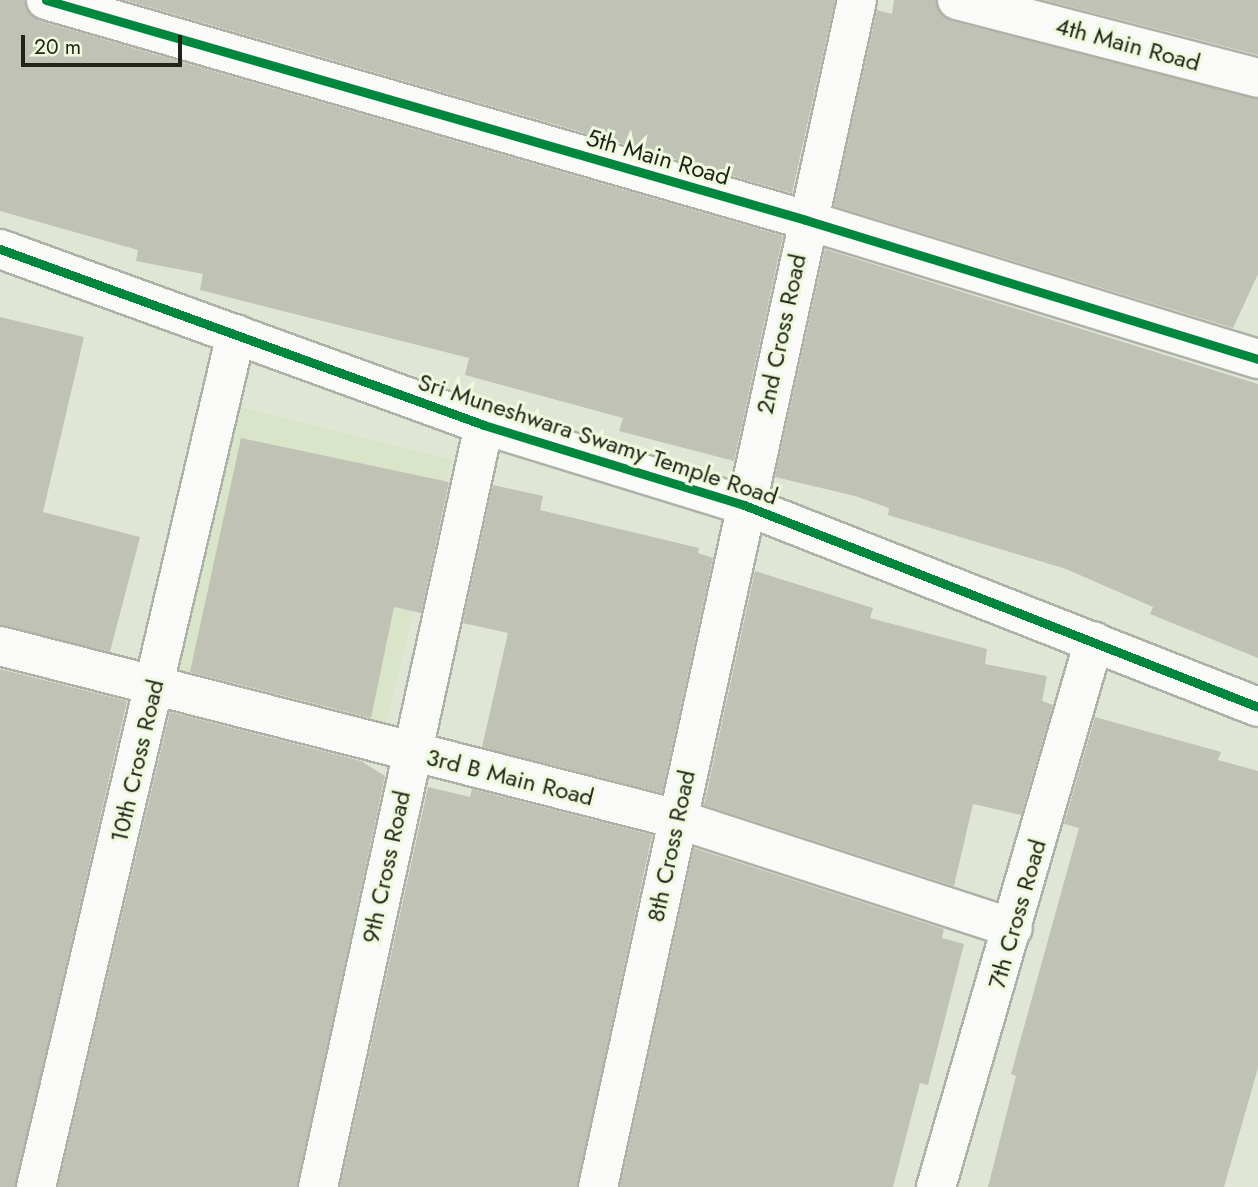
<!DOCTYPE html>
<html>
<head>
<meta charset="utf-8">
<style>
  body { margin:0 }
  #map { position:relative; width:1258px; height:1187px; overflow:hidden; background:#e0e6d6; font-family:Jost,sans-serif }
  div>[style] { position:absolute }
  .built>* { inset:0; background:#dae4c9; transform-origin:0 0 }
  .building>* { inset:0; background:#c0c2b6 }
  .roads { filter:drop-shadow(2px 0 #adb2a6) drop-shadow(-2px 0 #adb2a6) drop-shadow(0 2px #adb2a6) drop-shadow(0 -2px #adb2a6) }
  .street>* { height:38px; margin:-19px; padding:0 19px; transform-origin:19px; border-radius:19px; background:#fafbf9 }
  .cycleway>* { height:9px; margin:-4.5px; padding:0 4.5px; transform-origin:4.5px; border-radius:4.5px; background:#00873e }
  span { translate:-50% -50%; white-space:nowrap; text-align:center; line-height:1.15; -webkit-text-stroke:6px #effadd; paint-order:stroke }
  .street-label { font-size:24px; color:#1f2319 }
  .scale { position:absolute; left:21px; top:35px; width:161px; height:32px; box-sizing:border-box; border:4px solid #1f2319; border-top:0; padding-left:9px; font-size:21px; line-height:24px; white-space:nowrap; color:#1f2319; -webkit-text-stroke:5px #effadd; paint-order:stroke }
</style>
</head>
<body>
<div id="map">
  <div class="built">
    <i style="left:232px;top:405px;width:226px;height:279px;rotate:14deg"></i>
  </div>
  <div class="building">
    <i style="clip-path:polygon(0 0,25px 0,40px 21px,783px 236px,734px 461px,619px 431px,623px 418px,465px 375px,469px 358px,200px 290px,203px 274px,136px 261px,138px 250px,0 211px)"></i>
    <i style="clip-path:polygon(125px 0,835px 0,792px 193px)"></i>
    <i style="clip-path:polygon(894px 0,936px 0,952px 21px,1258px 99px,1258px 274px,1233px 328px,834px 206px,877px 10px,892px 14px)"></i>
    <i style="clip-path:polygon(1044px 0,1258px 0,1258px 55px)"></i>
    <i style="clip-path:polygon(825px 249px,1258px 384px,1258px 658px,1150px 614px,1153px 607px,1066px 569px,888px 515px,889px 508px,855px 496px,775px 477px)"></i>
    <i style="clip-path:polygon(0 317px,84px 337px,43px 512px,140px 537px,110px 652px,0 625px)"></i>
    <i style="clip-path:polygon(241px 438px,449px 482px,421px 613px,394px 607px,371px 718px,190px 672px)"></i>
    <i style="clip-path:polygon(493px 485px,543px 496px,540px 510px,699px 548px,698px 553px,713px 558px,662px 793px,482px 747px,508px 633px,463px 623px)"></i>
    <i style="clip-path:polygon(755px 571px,873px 608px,870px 618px,987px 649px,985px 664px,1047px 676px,1042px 701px,1053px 705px,1021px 815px,973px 804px,954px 886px,704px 805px)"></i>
    <i style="clip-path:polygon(0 669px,127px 701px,15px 1187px,0 1187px)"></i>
    <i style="clip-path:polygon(170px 712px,361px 761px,385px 776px,297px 1187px,58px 1187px)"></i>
    <i style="clip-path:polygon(1095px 717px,1221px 752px,1218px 760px,1258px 771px,1258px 1068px,1224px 1187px,988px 1187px,1016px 1076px,1011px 1074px,1079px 828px,1064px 824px)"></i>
    <i style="clip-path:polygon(428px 787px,470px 797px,472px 789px,652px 835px,577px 1187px,340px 1187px)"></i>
    <i style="clip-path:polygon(694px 848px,944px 929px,942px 938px,964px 944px,928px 1085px,920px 1083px,893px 1187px,620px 1187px)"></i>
  </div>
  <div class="roads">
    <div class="street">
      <i style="left:46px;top:0;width:791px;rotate:16.14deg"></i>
      <i style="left:806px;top:220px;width:473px;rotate:17.1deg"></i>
      <i style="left:957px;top:0;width:311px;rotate:14.5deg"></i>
      <i style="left:0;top:249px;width:515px;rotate:19.98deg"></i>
      <i style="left:484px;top:425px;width:272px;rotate:17.1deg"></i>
      <i style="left:744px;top:505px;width:552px;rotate:21.45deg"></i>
      <i style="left:0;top:646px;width:699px;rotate:14.33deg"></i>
      <i style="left:677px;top:819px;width:353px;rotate:18deg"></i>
      <i style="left:36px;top:1187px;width:876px;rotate:-76.8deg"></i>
      <i style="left:318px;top:1187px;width:780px;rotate:-77.71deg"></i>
      <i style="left:598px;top:1187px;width:1215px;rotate:-77.69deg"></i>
      <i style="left:936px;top:1187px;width:568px;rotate:-73.86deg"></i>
    </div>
  </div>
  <div class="cycleway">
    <i style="left:46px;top:0;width:791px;rotate:16.14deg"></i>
    <i style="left:806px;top:220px;width:473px;rotate:17.1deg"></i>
    <i style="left:0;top:249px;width:515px;rotate:19.98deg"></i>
    <i style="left:484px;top:425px;width:272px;rotate:17.1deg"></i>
    <i style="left:744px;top:505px;width:552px;rotate:21.45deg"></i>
  </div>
  <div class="street-label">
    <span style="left:1128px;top:44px;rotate:15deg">4th Main Road</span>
    <span style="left:658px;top:157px;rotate:16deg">5th Main Road</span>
    <span style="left:781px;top:334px;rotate:-78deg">2nd Cross Road</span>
    <span style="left:598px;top:439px;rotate:18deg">Sri Muneshwara Swamy Temple Road</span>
    <span style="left:137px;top:761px;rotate:-77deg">10th Cross Road</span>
    <span style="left:510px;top:777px;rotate:14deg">3rd B Main Road</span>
    <span style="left:671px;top:846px;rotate:-78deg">8th Cross Road</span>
    <span style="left:386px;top:867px;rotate:-78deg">9th Cross Road</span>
    <span style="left:1017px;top:914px;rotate:-74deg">7th Cross Road</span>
  </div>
  <div class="scale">20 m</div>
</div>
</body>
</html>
